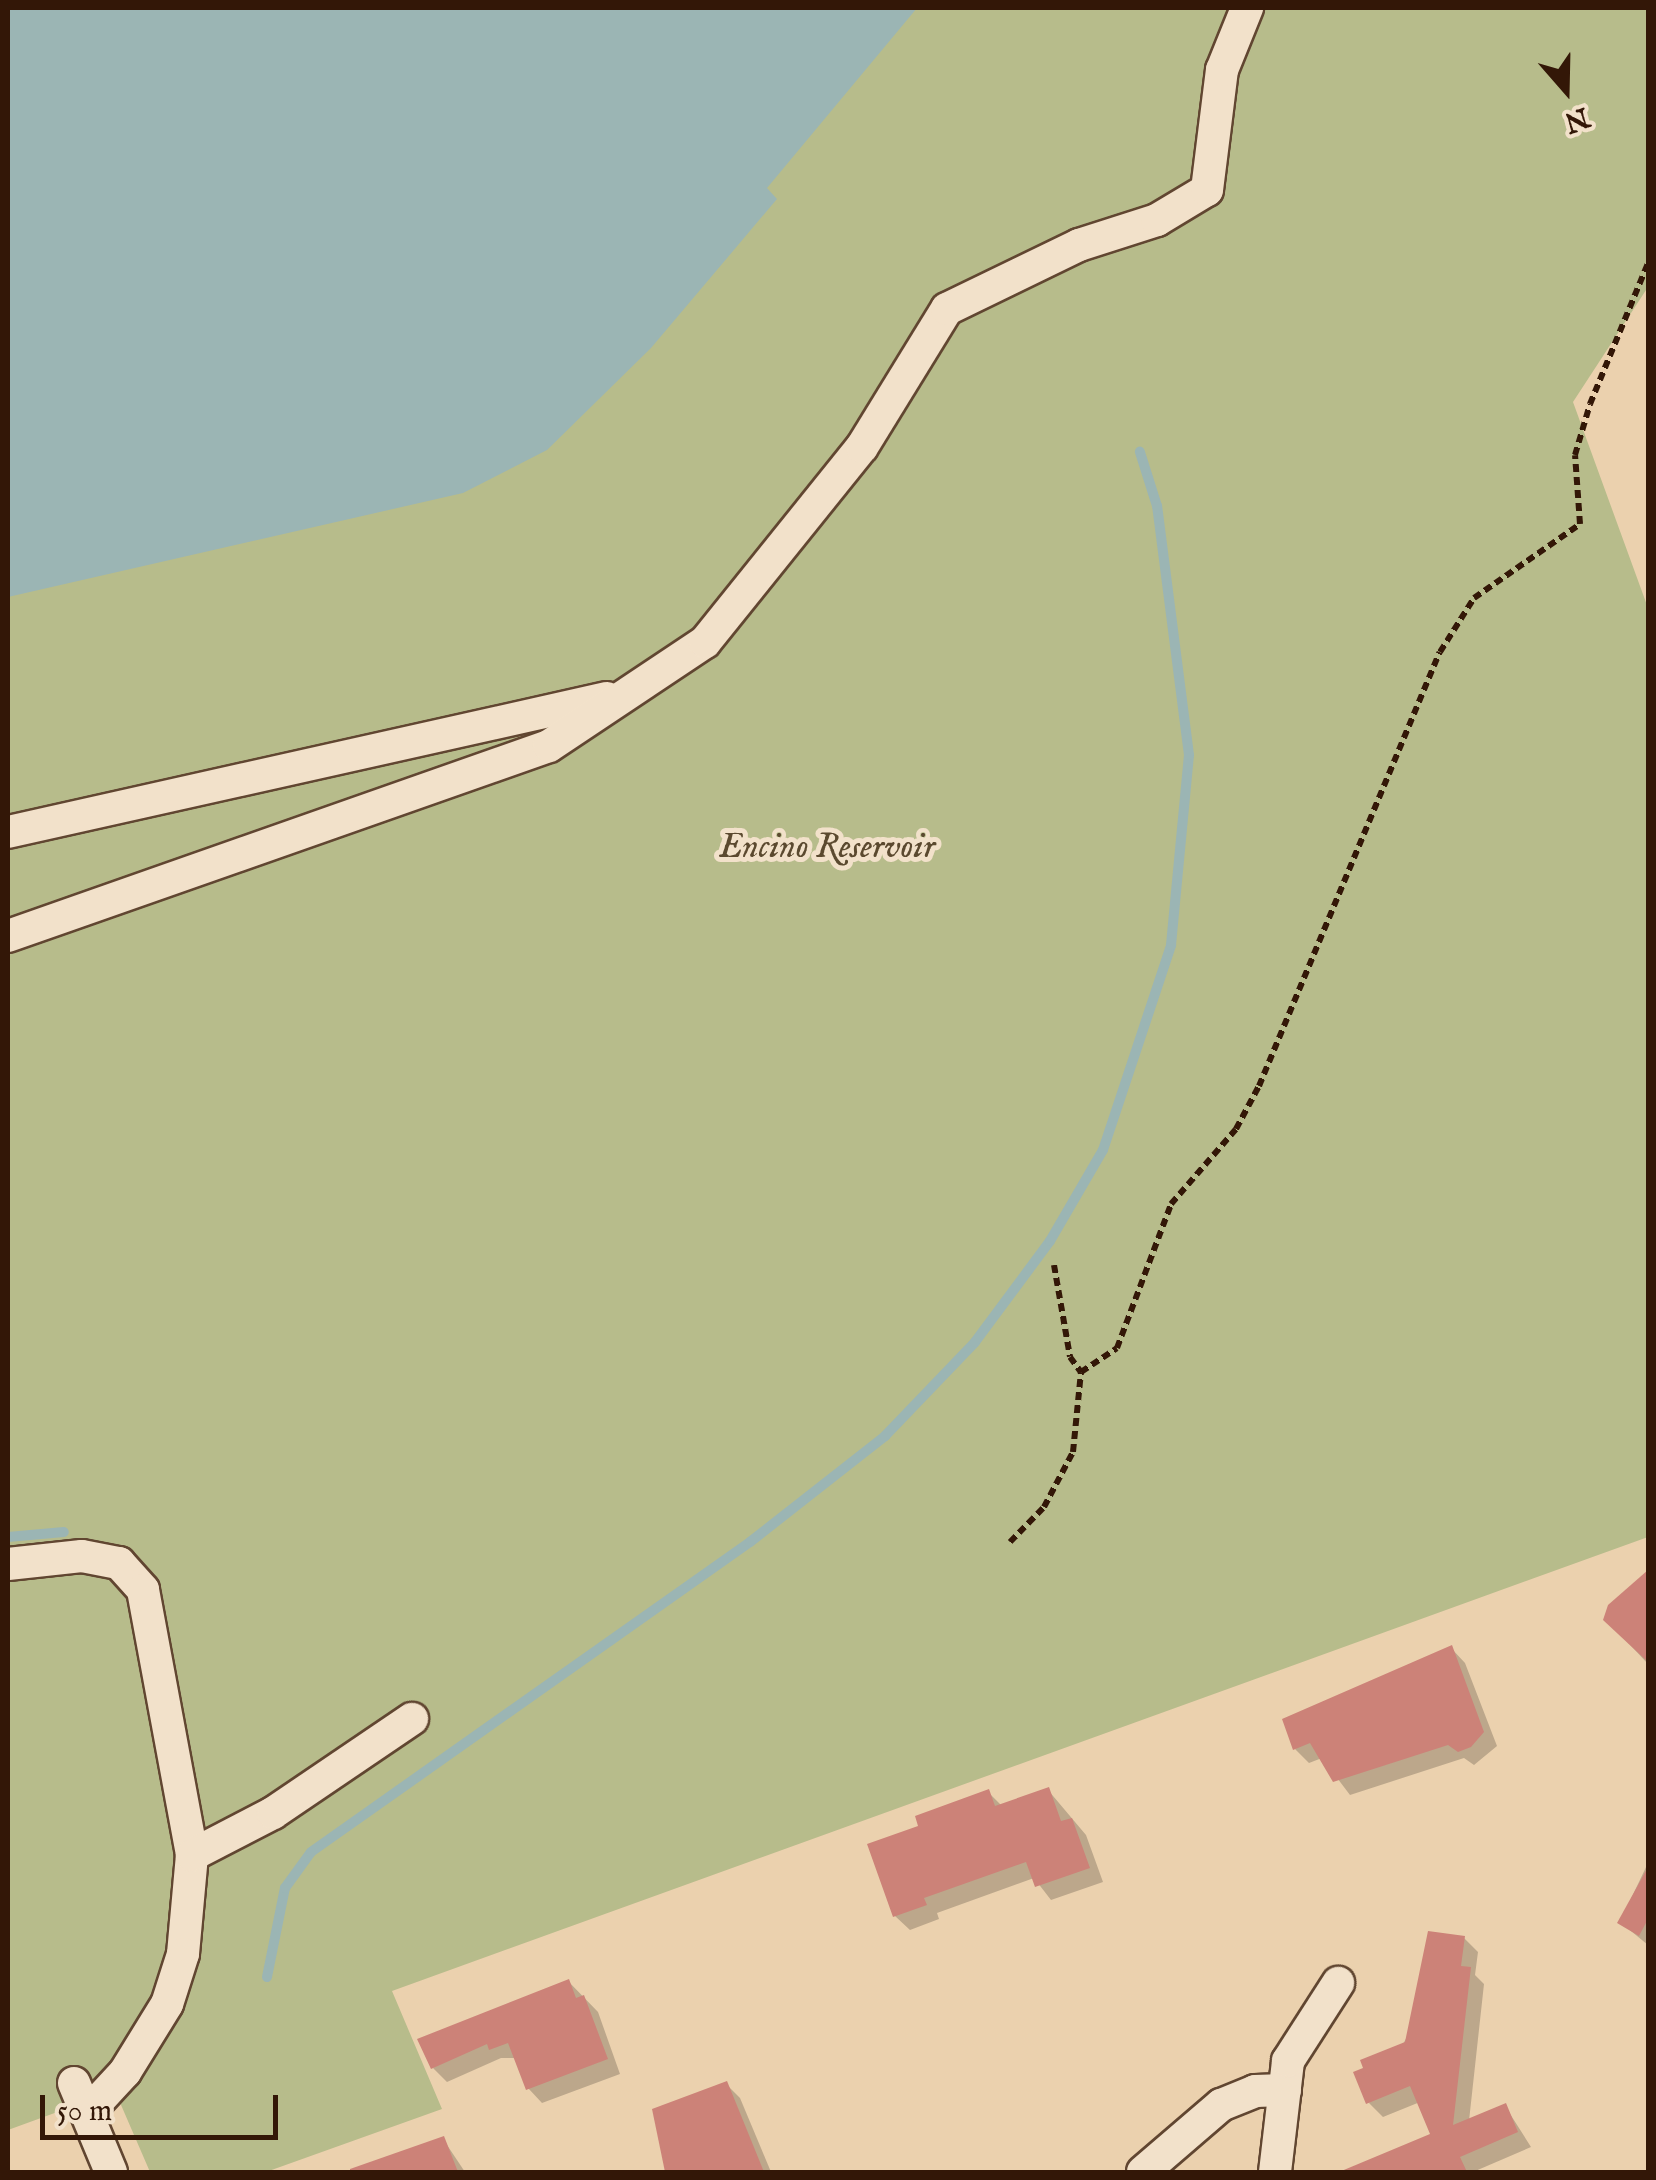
<!DOCTYPE html>
<html>
<head>
<meta charset="utf-8">
<style>
  body { margin:0 }
  #map { position:relative; width:1656px; height:2180px; overflow:hidden; background:#ebd1ae; font-family:"IM FELL English",serif }
  div>[style] { position:absolute }
  .green>* { inset:0; background:#b7bc8b }
  .water>* { inset:0; background:#9bb5b4 }
  .shadow>* { inset:0; background:#0003 }
  .stream>* { height:10px; margin:-5px; padding:0 5px; transform-origin:5px; border-radius:5px; background:#9bb5b4 }
  .building>* { inset:0; background:#cc8278 }
  .path>* { height:6px; margin-top:-3px; transform-origin:0; background:repeating-linear-gradient(90deg,#331707 0 8px,transparent 0 13px) }
  .roads { filter:drop-shadow(2px 0 #614631) drop-shadow(-2px 0 #614631) drop-shadow(0 2px #614631) drop-shadow(0 -2px #614631) }
  .minor>* { height:32px; margin:-16px; padding:0 16px; transform-origin:16px; border-radius:16px; background:#f2e1ca }
  span { translate:-50% -50%; white-space:nowrap; text-align:center; line-height:1.15; -webkit-text-stroke:10px #f2e1ca; paint-order:stroke }
  .park-label { font-size:35px; color:#5b492f; font-style:italic }
  .frame { position:absolute; inset:0; border:10px solid #331707; pointer-events:none }
  .north { position:absolute; left:1516px; top:40px; width:100px; height:100px; -webkit-text-stroke:8px #f2e1ca; paint-order:stroke; rotate:160deg; font-size:28px; font-weight:700; line-height:40px; text-align:center; color:#331707 }
  .north::after { content:''; display:block; margin:auto; width:35px; height:45px; background:#331707; clip-path:polygon(50% 0,100% 100%,50% 72%,0 100%) }
  .scale { position:absolute; left:40px; top:2095px; width:238px; height:45px; box-sizing:border-box; border:5px solid #331707; border-top:0; padding-left:12px; font-size:30px; line-height:35px; white-space:nowrap; color:#331707; -webkit-text-stroke:8px #f2e1ca; paint-order:stroke }
</style>
</head>
<body>
<div id="map">
  <div class="green">
    <i style="clip-path:polygon(8px 8px,1648px 8px,1648px 287px,1573px 402px,1648px 608px,1648px 1537px,392px 1991px,442px 2109px,266px 2172px,150px 2172px,115px 2091px,8px 2130px)"></i>
  </div>
  <div class="water">
    <i style="clip-path:polygon(8px 8px,917px 8px,767px 188px,777px 199px,651px 348px,547px 450px,463px 493px,8px 597px)"></i>
  </div>
  <div class="shadow">
    <i style="clip-path:polygon(1648px 1571px,1648px 1664px,1606px 1619px)"></i>
    <i style="clip-path:polygon(1451px 1648px,1465px 1663px,1497px 1746px,1474px 1765px,1464px 1758px,1350px 1795px,1322px 1758px,1309px 1763px,1295px 1749px)"></i>
    <i style="clip-path:polygon(1048px 1790px,1086px 1835px,1103px 1882px,1051px 1900px,1034px 1878px,937px 1913px,939px 1919px,910px 1930px,895px 1916px,922px 1827px,988px 1792px,1002px 1806px)"></i>
    <i style="clip-path:polygon(1647px 1865px,1648px 1866px,1648px 1945px,1620px 1922px)"></i>
    <i style="clip-path:polygon(1464px 1938px,1478px 1952px,1475px 1975px,1484px 1984px,1469px 2121px,1505px 2106px,1531px 2147px,1473px 2172px,1358px 2172px,1356px 2167px,1433px 2136px,1420px 2102px,1383px 2117px,1369px 2103px)"></i>
    <i style="clip-path:polygon(568px 1981px,598px 2012px,620px 2074px,542px 2103px,528px 2088px,517px 2058px,501px 2058px,447px 2082px,433px 2068px)"></i>
    <i style="clip-path:polygon(726px 2084px,740px 2098px,771px 2172px,712px 2172px,704px 2152px)"></i>
    <i style="clip-path:polygon(443px 2139px,465px 2172px,362px 2172px,360px 2167px)"></i>
  </div>
  <div class="stream">
    <i style="left:8px;top:1537px;width:56px;rotate:-5.1deg"></i>
    <i style="left:267px;top:1977px;width:91px;rotate:-78.6deg"></i>
    <i style="left:285px;top:1888px;width:44px;rotate:-54.2deg"></i>
    <i style="left:311px;top:1852px;width:537px;rotate:-35.23deg"></i>
    <i style="left:750px;top:1542px;width:172px;rotate:-38.1deg"></i>
    <i style="left:885px;top:1436px;width:130px;rotate:-46.2deg"></i>
    <i style="left:975px;top:1342px;width:126px;rotate:-53.4deg"></i>
    <i style="left:1050px;top:1241px;width:105px;rotate:-59.8deg"></i>
    <i style="left:1103px;top:1150px;width:216px;rotate:-71.6deg"></i>
    <i style="left:1171px;top:945px;width:191px;rotate:-84.6deg"></i>
    <i style="left:1189px;top:755px;width:251px;rotate:-97.3deg"></i>
    <i style="left:1157px;top:506px;width:57px;rotate:-107.5deg"></i>
  </div>
  <div class="building">
    <i style="clip-path:polygon(1648px 1570px,1648px 1662px,1603px 1620px,1608px 1605px)"></i>
    <i style="clip-path:polygon(1452px 1645px,1484px 1732px,1471px 1747px,1458px 1752px,1448px 1745px,1333px 1782px,1310px 1743px,1293px 1750px,1282px 1719px)"></i>
    <i style="clip-path:polygon(1049px 1787px,1061px 1821px,1072px 1818px,1090px 1868px,1035px 1887px,1026px 1862px,924px 1898px,927px 1905px,893px 1917px,867px 1844px,918px 1826px,915px 1816px,989px 1789px,995px 1806px)"></i>
    <i style="clip-path:polygon(1648px 1867px,1648px 1919px,1639px 1936px,1617px 1923px)"></i>
    <i style="clip-path:polygon(1428px 1931px,1465px 1936px,1461px 1966px,1471px 1967px,1453px 2125px,1506px 2103px,1518px 2132px,1460px 2157px,1467px 2172px,1339px 2172px,1430px 2134px,1410px 2086px,1366px 2104px,1353px 2072px,1363px 2068px,1360px 2060px,1405px 2042px)"></i>
    <i style="clip-path:polygon(569px 1979px,576px 1998px,584px 1995px,608px 2059px,526px 2090px,508px 2043px,489px 2050px,487px 2044px,431px 2069px,417px 2039px)"></i>
    <i style="clip-path:polygon(727px 2081px,764px 2172px,665px 2172px,652px 2109px)"></i>
    <i style="clip-path:polygon(444px 2136px,458px 2172px,350px 2172px,350px 2169px)"></i>
  </div>
  <div class="path">
    <i style="left:1054px;top:1265px;width:93px;rotate:80.1deg"></i>
    <i style="left:1070px;top:1357px;width:19px;rotate:54deg"></i>
    <i style="left:1081px;top:1372px;width:43px;rotate:-33.7deg"></i>
    <i style="left:1117px;top:1348px;width:154px;rotate:-69.4deg"></i>
    <i style="left:1171px;top:1204px;width:99px;rotate:-49.1deg"></i>
    <i style="left:1236px;top:1129px;width:49px;rotate:-61.9deg"></i>
    <i style="left:1259px;top:1086px;width:470px;rotate:-67.4deg"></i>
    <i style="left:1440px;top:652px;width:64px;rotate:-57.8deg"></i>
    <i style="left:1474px;top:598px;width:129px;rotate:-34.9deg"></i>
    <i style="left:1580px;top:524px;width:69px;rotate:-94.1deg"></i>
    <i style="left:1575px;top:455px;width:53px;rotate:-73.6deg"></i>
    <i style="left:1590px;top:404px;width:152px;rotate:-67.6deg"></i>
    <i style="left:1010px;top:1542px;width:49px;rotate:-45.8deg"></i>
    <i style="left:1044px;top:1507px;width:62px;rotate:-62.2deg"></i>
    <i style="left:1073px;top:1452px;width:80px;rotate:-84.3deg"></i>
  </div>
  <div class="roads">
    <div class="minor">
      <i style="left:8px;top:832px;width:614px;rotate:-12.61deg"></i>
      <i style="left:8px;top:936px;width:573px;rotate:-19.35deg"></i>
      <i style="left:549px;top:746px;width:187px;rotate:-33.7deg"></i>
      <i style="left:705px;top:642px;width:250px;rotate:-51.2deg"></i>
      <i style="left:862px;top:447px;width:162px;rotate:-58.4deg"></i>
      <i style="left:947px;top:309px;width:147px;rotate:-25.9deg"></i>
      <i style="left:1079px;top:245px;width:82px;rotate:-17.8deg"></i>
      <i style="left:1157px;top:220px;width:58px;rotate:-31deg"></i>
      <i style="left:1207px;top:190px;width:121px;rotate:-82.9deg"></i>
      <i style="left:1222px;top:70px;width:67px;rotate:-68deg"></i>
      <i style="left:8px;top:1564px;width:74px;rotate:-6.2deg"></i>
      <i style="left:82px;top:1556px;width:38px;rotate:11deg"></i>
      <i style="left:119px;top:1563px;width:36px;rotate:48deg"></i>
      <i style="left:143px;top:1590px;width:269px;rotate:79.5deg"></i>
      <i style="left:192px;top:1855px;width:99px;rotate:95.2deg"></i>
      <i style="left:183px;top:1954px;width:52px;rotate:107.7deg"></i>
      <i style="left:167px;top:2004px;width:80px;rotate:121.7deg"></i>
      <i style="left:125px;top:2072px;width:56px;rotate:132.8deg"></i>
      <i style="left:192px;top:1855px;width:91px;rotate:-27.4deg"></i>
      <i style="left:273px;top:1813px;width:168px;rotate:-34.1deg"></i>
      <i style="left:74px;top:2083px;width:96px;rotate:67.4deg"></i>
      <i style="left:1143px;top:2172px;width:103px;rotate:-40.7deg"></i>
      <i style="left:1221px;top:2105px;width:37px;rotate:-22deg"></i>
      <i style="left:1255px;top:2091px;width:30px;rotate:-2deg"></i>
      <i style="left:1275px;top:2172px;width:112px;rotate:-83.3deg"></i>
      <i style="left:1288px;top:2061px;width:93px;rotate:-57.3deg"></i>
    </div>
  </div>
  <div class="park-label">
    <span style="left:827px;top:848px">Encino Reservoir</span>
  </div>
  <div class="frame"></div>
  <div class="north">N</div>
  <div class="scale">50 m</div>
</div>
</body>
</html>
